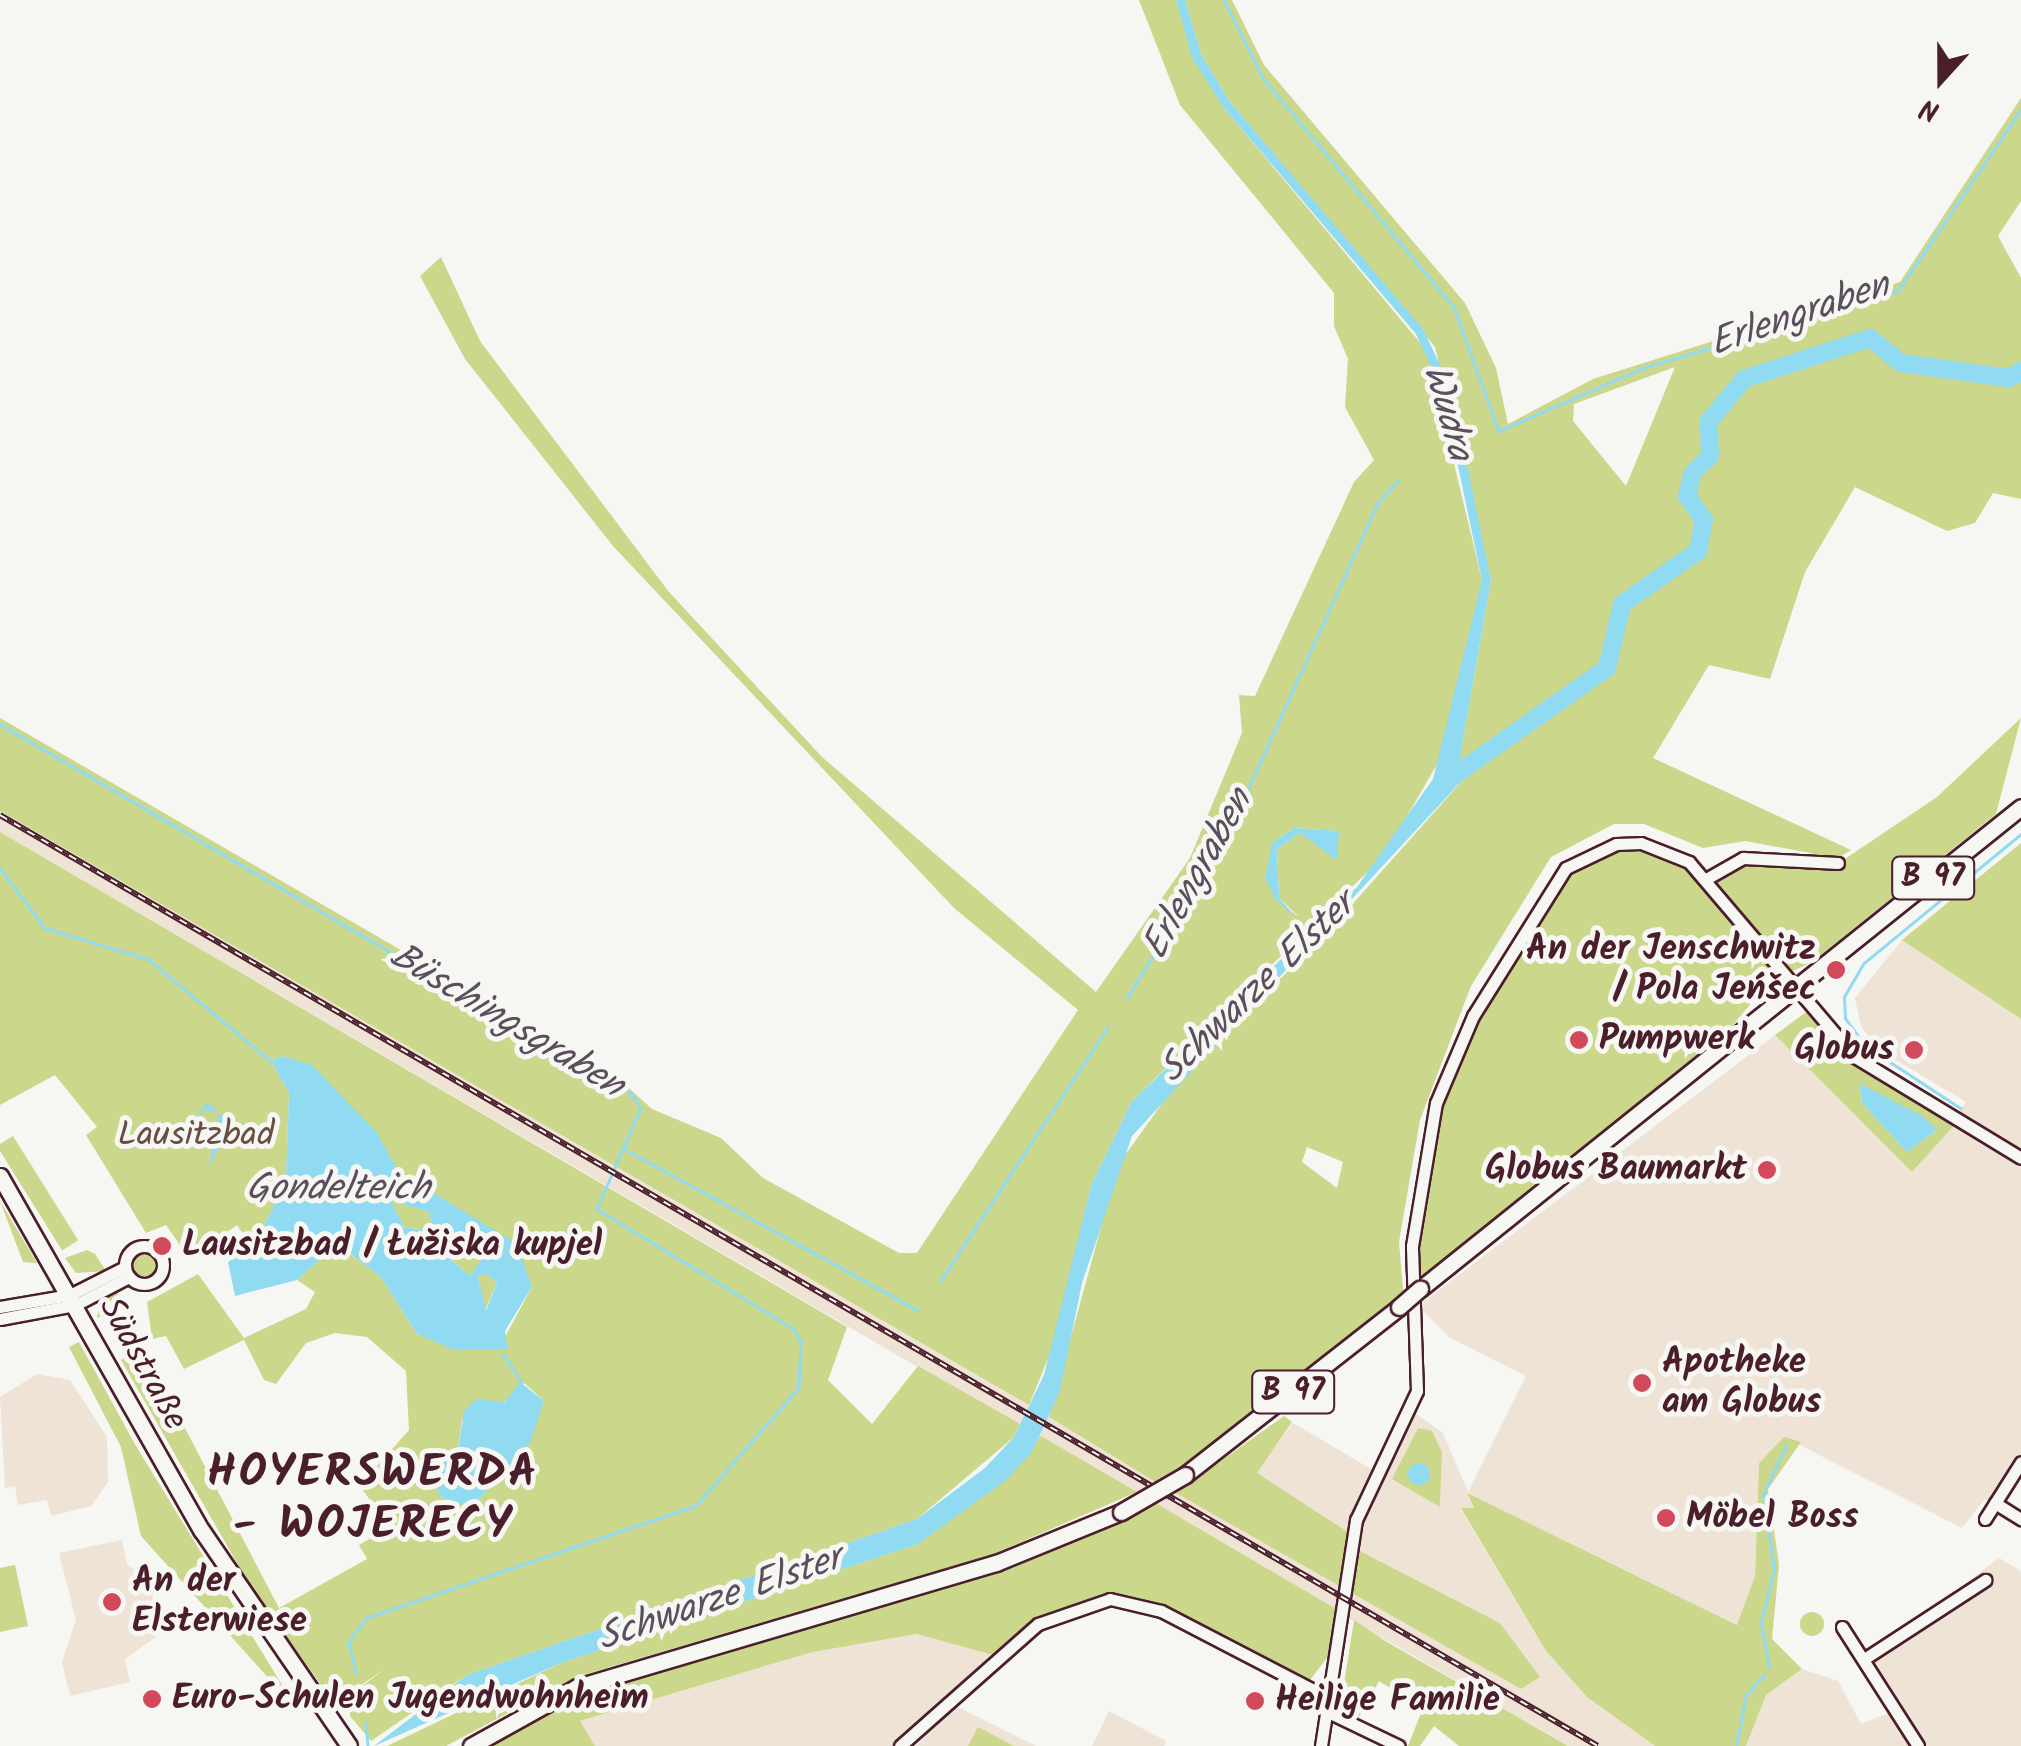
<!DOCTYPE html>
<html>
<head>
<meta charset="utf-8">
<style>
  body { margin:0 }
  #map { position:relative; width:2021px; height:1746px; overflow:hidden; background:#f6f6f2; font-family:Kalam,sans-serif }
  div>[style] { position:absolute }
  .built>* { inset:0; background:#efe3d5 }
  .green>* { inset:0; background:#cbd78b; transform-origin:0 0 }
  .round { border-radius:50% }
  .water>* { inset:0; background:#90daf2 }
  .stream>* { height:2.5px; margin:-1.25px; padding:0 1.25px; transform-origin:1.25px; border-radius:1.25px; background:#90daf2 }
  .river>* { height:18px; margin:-9px; padding:0 9px; transform-origin:9px; border-radius:9px; background:#90daf2 }
  .roads { filter:drop-shadow(2px 0 #4a1f2b) drop-shadow(-2px 0 #4a1f2b) drop-shadow(0 2px #4a1f2b) drop-shadow(0 -2px #4a1f2b) }
  .minor>* { height:11px; margin:-5.5px; padding:0 5.5px; transform-origin:5.5px; border-radius:5.5px; background:#f6f6f2 }
  .minor>.ring { margin:-5.5px; padding:0; box-sizing:content-box; background:none; border:11px solid #f6f6f2; border-radius:50% }
  .major>* { height:15px; margin:-7.5px; padding:0 7.5px; transform-origin:7.5px; border-radius:7.5px; background:#f6f6f2 }
  .rail>* { height:6px; margin-top:-3px; transform-origin:0; background:repeating-linear-gradient(90deg,#f6f6f2 0 8px,#4a1f2b 0 16px); box-sizing:border-box; border-block:2px solid #4a1f2b }
  .bridges { filter:drop-shadow(2px 0 #4a1f2b) drop-shadow(-2px 0 #4a1f2b) drop-shadow(0 2px #4a1f2b) drop-shadow(0 -2px #4a1f2b) }
  .major-bridge>* { height:15px; margin:-7.5px; padding:0 7.5px; transform-origin:7.5px; border-radius:7.5px; background:#f6f6f2 }
  .dots>* { width:28px; height:28px; translate:-50% -50%; box-sizing:border-box; border:5px solid #f6f6f2; border-radius:50% }
  span { translate:-50% -50%; white-space:nowrap; text-align:center; line-height:1.15; -webkit-text-stroke:10px #f6f6f2; paint-order:stroke }
  .shield-label span { padding:2px 8px; background:#f6f6f2; border:2px solid; border-radius:8px; -webkit-text-stroke-width:0 }
  .shield-label { font-size:32px; color:#4a1f2b; font-weight:700 }
  .poi-label { font-size:35px; color:#4a1f2b; font-weight:700 }
  .right { translate:-100% -50%; text-align:right }
  .left { translate:0 -50%; text-align:left }
  .park-label { font-size:35px; color:#6a4d43 }
  .street-label { font-size:35px; color:#4a1f2b }
  .water-label { font-size:38px; color:#5c4e5d; font-style:italic }
  .district-label { font-size:45px; color:#4a1f2b; font-weight:700; letter-spacing:2.5px }
  .north { position:absolute; left:1891px; top:30px; width:100px; height:100px; -webkit-text-stroke:8px #f6f6f2; paint-order:stroke; rotate:201deg; font-size:28px; font-weight:700; line-height:40px; text-align:center; color:#4a1f2b }
  .north::after { content:''; display:block; margin:auto; width:35px; height:45px; background:#4a1f2b; clip-path:polygon(50% 0,100% 100%,50% 72%,0 100%) }
</style>
</head>
<body>
<div id="map">
  <div class="built">
    <i style="clip-path:polygon(evenodd,0 811px,1521px 1689px,1539px 1676px,1500px 1623px,1352px 1547px,1353px 1534px,1256px 1473px,1293px 1423px,1378px 1473px,1411px 1410px,1443px 1433px,1468px 1492px,1526px 1376px,1449px 1337px,1418px 1306px,1775px 1035px,1913px 1172px,1966px 1102px,1879px 1050px,1861px 1026px,1855px 998px,1902px 940px,2021px 1019px,2021px 1460px,1994px 1502px,1985px 1499px,1962px 1528px,1784px 1437px,1759px 1463px,1755px 1576px,1738px 1625px,1468px 1494px,1474px 1509px,1461px 1509px,1546px 1651px,1587px 1697px,1655px 1746px,1568px 1746px,0 832px,0 811px,1442px 1452px,1440px 1506px,1393px 1479px,1405px 1456px,1442px 1452px)"></i>
    <i style="clip-path:polygon(37px 1374px,70px 1380px,107px 1437px,108px 1482px,91px 1506px,51px 1516px,47px 1500px,18px 1505px,15px 1486px,5px 1488px,0 1397px)"></i>
    <i style="clip-path:polygon(122px 1540px,127px 1564px,150px 1582px,160px 1634px,125px 1659px,130px 1682px,70px 1696px,62px 1662px,76px 1620px,59px 1553px)"></i>
    <i style="clip-path:polygon(1999px 1558px,2021px 1571px,2021px 1746px,1746px 1746px,1766px 1695px,1802px 1669px,1838px 1681px,1861px 1724px,1896px 1710px,1864px 1659px)"></i>
    <i style="clip-path:polygon(917px 1634px,993px 1655px,892px 1746px,595px 1746px,578px 1722px,813px 1652px)"></i>
    <i style="clip-path:polygon(956px 1706px,1036px 1746px,916px 1746px)"></i>
    <i style="clip-path:polygon(1109px 1711px,1166px 1741px,1164px 1746px,1092px 1746px)"></i>
  </div>
  <div class="green">
    <i style="clip-path:polygon(evenodd,1139px 0,1176px 0,1223px 107px,1427px 351px,1482px 580px,1447px 747px,1384px 856px,1132px 1101px,1091px 1186px,1054px 1344px,1029px 1405px,0 811px,0 718px,610px 1071px,652px 1109px,721px 1138px,763px 1178px,899px 1253px,917px 1253px,1078px 1010px,954px 908px,613px 546px,465px 359px,420px 276px,441px 257px,480px 341px,669px 592px,822px 757px,1096px 992px,1190px 858px,1242px 733px,1239px 695px,1255px 696px,1354px 482px,1374px 460px,1345px 407px,1348px 359px,1334px 326px,1334px 293px,1180px 105px,1139px 0,1294px 828px,1338px 831px,1336px 856px,1300px 833px,1277px 849px,1279px 898px,1299px 917px,1277px 901px,1272px 843px,1294px 828px)"></i>
    <i style="clip-path:polygon(evenodd,1185px 0,1232px 0,1264px 65px,1465px 303px,1496px 368px,1508px 424px,1593px 379px,1900px 282px,2021px 98px,2021px 201px,1998px 236px,2021px 278px,2021px 499px,1993px 493px,1975px 523px,1947px 531px,1855px 487px,1805px 572px,1770px 679px,1709px 665px,1653px 758px,1851px 850px,1838px 858px,1745px 841px,1703px 848px,1644px 824px,1614px 824px,1551px 857px,1471px 986px,1420px 1120px,1399px 1242px,1404px 1301px,1164px 1487px,1049px 1417px,1118px 1165px,1184px 1073px,1326px 934px,1469px 773px,1459px 769px,1461px 751px,1491px 580px,1435px 347px,1230px 102px,1201px 54px,1185px 0,1675px 367px,1626px 486px,1573px 421px,1574px 404px,1675px 367px,1185px 0,1307px 1147px,1343px 1162px,1337px 1188px,1302px 1162px,1307px 1147px)"></i>
    <i style="clip-path:polygon(2021px 718px,1996px 814px,1812px 962px,1768px 983px,1723px 1037px,1413px 1287px,1417px 1189px,1451px 1063px,1558px 878px,1616px 844px,1670px 851px,1706px 879px,1749px 856px,1827px 871px,1937px 797px)"></i>
    <i style="clip-path:polygon(evenodd,0 832px,847px 1327px,828px 1380px,872px 1424px,918px 1366px,1020px 1424px,1014px 1437px,917px 1519px,467px 1675px,371px 1741px,350px 1716px,349px 1696px,386px 1668px,348px 1694px,324px 1689px,249px 1584px,121px 1360px,142px 1346px,279px 1608px,367px 1559px,359px 1545px,390px 1527px,351px 1474px,378px 1465px,409px 1430px,406px 1371px,367px 1337px,335px 1333px,306px 1343px,276px 1384px,264px 1380px,244px 1340px,184px 1369px,166px 1336px,152px 1339px,147px 1302px,198px 1274px,244px 1338px,306px 1309px,315px 1292px,297px 1280px,323px 1257px,348px 1252px,381px 1277px,417px 1334px,462px 1349px,504px 1339px,532px 1287px,399px 1172px,315px 1069px,282px 1056px,271px 1061px,289px 1093px,286px 1180px,257px 1241px,251px 1246px,237px 1225px,223px 1235px,230px 1247px,189px 1258px,166px 1225px,146px 1233px,86px 1135px,97px 1127px,55px 1075px,0 1105px,0 832px,523px 1382px,544px 1401px,526px 1448px,481px 1497px,454px 1504px,440px 1496px,431px 1471px,458px 1451px,462px 1420px,508px 1400px,523px 1382px)"></i>
    <i style="clip-path:polygon(2021px 843px,2021px 1019px,1902px 940px)"></i>
    <i style="clip-path:polygon(evenodd,1809px 1010px,1836px 1042px,1958px 1121px,1912px 1172px,1775px 1035px,1809px 1010px,1859px 1083px,1937px 1130px,1907px 1152px,1862px 1103px,1859px 1083px)"></i>
    <i style="left:13px;top:1136px;width:123px;height:19px;rotate:58deg"></i>
    <i style="clip-path:polygon(390px 1200px,430px 1212px,431px 1232px,404px 1227px)"></i>
    <i style="clip-path:polygon(0 1201px,30px 1251px,37px 1263px,23px 1262px)"></i>
    <i style="clip-path:polygon(450px 1241px,482px 1260px,470px 1276px,444px 1254px,442px 1242px)"></i>
    <i style="clip-path:polygon(87px 1250px,95px 1254px,106px 1271px,76px 1273px,65px 1258px)"></i>
    <i class="round" style="left:131px;top:1252px;width:26px;height:26px"></i>
    <i style="clip-path:polygon(486px 1274px,497px 1282px,485px 1311px,478px 1275px)"></i>
    <i style="clip-path:polygon(116px 1289px,123px 1305px,97px 1318px,100px 1300px)"></i>
    <i style="clip-path:polygon(79px 1342px,136px 1446px,298px 1711px,141px 1536px,121px 1447px,69px 1347px)"></i>
    <i style="clip-path:polygon(1284px 1416px,1292px 1422px,1257px 1473px,1353px 1535px,1352px 1547px,1500px 1623px,1540px 1677px,1521px 1689px,1176px 1493px)"></i>
    <i style="clip-path:polygon(1418px 1428px,1432px 1431px,1442px 1452px,1440px 1507px,1392px 1479px)"></i>
    <i style="clip-path:polygon(1041px 1436px,1137px 1492px,991px 1555px,576px 1677px,446px 1746px,387px 1746px,561px 1663px,918px 1544px)"></i>
    <i style="clip-path:polygon(1784px 1437px,1801px 1442px,1768px 1489px,1779px 1565px,1772px 1639px,1802px 1669px,1766px 1695px,1746px 1746px,1655px 1746px,1587px 1697px,1546px 1651px,1461px 1508px,1474px 1508px,1467px 1493px,1737px 1625px,1755px 1576px,1759px 1463px)"></i>
    <i style="clip-path:polygon(1157px 1504px,1343px 1613px,1330px 1654px,1303px 1689px,1147px 1610px,1097px 1600px,1052px 1612px,993px 1655px,917px 1634px,813px 1652px,580px 1721px,595px 1746px,487px 1746px,593px 1691px,1013px 1568px)"></i>
    <i style="clip-path:polygon(15px 1565px,28px 1626px,0 1632px,0 1568px)"></i>
    <i class="round" style="left:1800px;top:1612px;width:24px;height:24px"></i>
    <i style="clip-path:polygon(1354px 1620px,1387px 1642px,1568px 1746px,1459px 1746px,1434px 1726px,1420px 1746px,1408px 1746px,1423px 1708px,1379px 1681px,1355px 1724px,1341px 1703px)"></i>
    <i style="clip-path:polygon(978px 1727px,1014px 1746px,968px 1746px)"></i>
  </div>
  <div class="water">
    <i style="clip-path:polygon(1176px 0,1185px 0,1201px 54px,1230px 102px,1423px 329px,1451px 388px,1491px 580px,1461px 751px,1460px 768px,1469px 773px,1132px 1136px,1082px 1283px,1060px 1391px,1032px 1452px,1005px 1481px,918px 1544px,561px 1663px,374px 1746px,467px 1675px,917px 1519px,985px 1468px,1014px 1437px,1044px 1375px,1091px 1186px,1132px 1101px,1357px 887px,1433px 779px,1482px 580px,1442px 390px,1416px 334px,1223px 107px,1192px 57px)"></i>
    <i style="clip-path:polygon(1294px 828px,1339px 831px,1337px 860px,1300px 833px,1277px 849px,1279px 898px,1298px 919px,1277px 901px,1265px 879px,1272px 843px)"></i>
    <i style="clip-path:polygon(evenodd,282px 1056px,312px 1065px,377px 1133px,399px 1172px,517px 1244px,532px 1287px,505px 1331px,508px 1350px,452px 1349px,417px 1334px,381px 1277px,348px 1252px,323px 1257px,297px 1280px,235px 1296px,228px 1262px,257px 1241px,286px 1180px,289px 1093px,271px 1061px,282px 1056px,391px 1201px,430px 1212px,431px 1232px,404px 1227px,391px 1201px,282px 1056px,451px 1241px,481px 1260px,470px 1276px,444px 1254px,442px 1242px,451px 1241px,282px 1056px,486px 1274px,497px 1282px,486px 1311px,478px 1276px,486px 1274px)"></i>
    <i style="clip-path:polygon(1859px 1083px,1924px 1117px,1937px 1130px,1907px 1152px,1862px 1103px)"></i>
    <i style="clip-path:polygon(207px 1103px,232px 1122px,209px 1167px,219px 1112px,205px 1110px,180px 1138px)"></i>
    <i style="clip-path:polygon(520px 1382px,544px 1401px,530px 1443px,481px 1497px,459px 1505px,440px 1496px,431px 1471px,458px 1451px,464px 1411px,476px 1399px,505px 1402px)"></i>
    <i class="round" style="left:1408px;top:1463px;width:22px;height:22px"></i>
  </div>
  <div class="stream">
    <i style="left:1224px;top:0;width:87px;rotate:63.4deg"></i>
    <i style="left:1263px;top:78px;width:298px;rotate:50.2deg"></i>
    <i style="left:1454px;top:307px;width:132px;rotate:70.1deg"></i>
    <i style="left:1499px;top:431px;width:157px;rotate:-23.6deg"></i>
    <i style="left:1643px;top:368px;width:266px;rotate:-16.8deg"></i>
    <i style="left:1898px;top:291px;width:220px;rotate:-55.9deg"></i>
    <i style="left:0;top:724px;width:730px;rotate:30.29deg"></i>
    <i style="left:630px;top:1092px;width:19px;rotate:55deg"></i>
    <i style="left:641px;top:1108px;width:110px;rotate:113.5deg"></i>
    <i style="left:597px;top:1209px;width:229px;rotate:31.3deg"></i>
    <i style="left:793px;top:1328px;width:16px;rotate:60deg"></i>
    <i style="left:801px;top:1342px;width:46px;rotate:92.5deg"></i>
    <i style="left:799px;top:1388px;width:157px;rotate:131.1deg"></i>
    <i style="left:696px;top:1506px;width:348px;rotate:161.2deg"></i>
    <i style="left:367px;top:1618px;width:30px;rotate:127deg"></i>
    <i style="left:349px;top:1642px;width:32px;rotate:77deg"></i>
    <i style="left:0;top:868px;width:75px;rotate:53.1deg"></i>
    <i style="left:45px;top:928px;width:108px;rotate:16.8deg"></i>
    <i style="left:148px;top:959px;width:160px;rotate:39.7deg"></i>
    <i style="left:1127px;top:998px;width:193px;rotate:-58.5deg"></i>
    <i style="left:1228px;top:833px;width:362px;rotate:-65.6deg"></i>
    <i style="left:1378px;top:503px;width:30px;rotate:-49deg"></i>
    <i style="left:1961px;top:1109px;width:115px;rotate:-146.7deg"></i>
    <i style="left:1865px;top:1046px;width:34px;rotate:-126deg"></i>
    <i style="left:1845px;top:1018px;width:21px;rotate:-93deg"></i>
    <i style="left:1844px;top:997px;width:39px;rotate:-60deg"></i>
    <i style="left:1864px;top:963px;width:203px;rotate:-39.4deg"></i>
    <i style="left:623px;top:1148px;width:337px;rotate:28.8deg"></i>
    <i style="left:941px;top:1280px;width:303px;rotate:-56.6deg"></i>
    <i style="left:503px;top:1354px;width:34px;rotate:56deg"></i>
    <i style="left:478px;top:1499px;width:15px;rotate:70deg"></i>
    <i style="left:1769px;top:1667px;width:45px;rotate:-100.3deg"></i>
    <i style="left:1761px;top:1623px;width:55px;rotate:-76.2deg"></i>
    <i style="left:1774px;top:1570px;width:76px;rotate:-98.3deg"></i>
    <i style="left:1763px;top:1495px;width:55px;rotate:-65.3deg"></i>
    <i style="left:366px;top:1723px;width:23px;rotate:85deg"></i>
    <i style="left:1736px;top:1746px;width:52px;rotate:-78.9deg"></i>
    <i style="left:1746px;top:1695px;width:28px;rotate:-48deg"></i>
  </div>
  <div class="river">
    <i style="left:1448px;top:780px;width:194px;rotate:-35.2deg"></i>
    <i style="left:1607px;top:668px;width:66px;rotate:-76.8deg"></i>
    <i style="left:1622px;top:604px;width:93px;rotate:-34.9deg"></i>
    <i style="left:1698px;top:551px;width:32px;rotate:-79deg"></i>
    <i style="left:1704px;top:520px;width:29px;rotate:-125deg"></i>
    <i style="left:1687px;top:496px;width:23px;rotate:-77deg"></i>
    <i style="left:1692px;top:474px;width:25px;rotate:-45deg"></i>
    <i style="left:1710px;top:456px;width:35px;rotate:-92deg"></i>
    <i style="left:1709px;top:421px;width:55px;rotate:-50.2deg"></i>
    <i style="left:1744px;top:379px;width:133px;rotate:-18deg"></i>
    <i style="left:1870px;top:338px;width:40px;rotate:39deg"></i>
    <i style="left:1901px;top:363px;width:109px;rotate:7.9deg"></i>
    <i style="left:2009px;top:378px;width:14px;rotate:-30deg"></i>
  </div>
  <div class="roads">
    <div class="minor">
      <i style="left:1706px;top:879px;width:43px;rotate:-29.6deg"></i>
      <i style="left:1743px;top:858px;width:95px;rotate:3deg"></i>
      <i class="ring" style="left:125px;top:1246px;width:27px;height:27px"></i>
      <i style="left:0;top:1307px;width:71px;rotate:-9.7deg"></i>
      <i style="left:70px;top:1295px;width:62px;rotate:-27deg"></i>
      <i style="left:0;top:1319px;width:76px;rotate:-10.6deg"></i>
      <i style="left:75px;top:1305px;width:61px;rotate:-27.4deg"></i>
      <i style="left:1995px;top:1503px;width:31px;rotate:32deg"></i>
      <i style="left:1985px;top:1519px;width:67px;rotate:-57.7deg"></i>
      <i style="left:1842px;top:1627px;width:141px;rotate:57.4deg"></i>
      <i style="left:1864px;top:1659px;width:145px;rotate:-33.1deg"></i>
      <i style="left:1330px;top:1713px;width:76px;rotate:25.6deg"></i>
      <i style="left:900px;top:1746px;width:184px;rotate:-41.5deg"></i>
      <i style="left:1038px;top:1624px;width:76px;rotate:-19.1deg"></i>
      <i style="left:1110px;top:1599px;width:52px;rotate:13.2deg"></i>
      <i style="left:1161px;top:1611px;width:194px;rotate:27.4deg"></i>
      <i style="left:1321px;top:1746px;width:229px;rotate:-81.2deg"></i>
      <i style="left:1356px;top:1520px;width:143px;rotate:-64.7deg"></i>
      <i style="left:1417px;top:1391px;width:145px;rotate:-92deg"></i>
      <i style="left:1412px;top:1246px;width:145px;rotate:-80.5deg"></i>
      <i style="left:1436px;top:1103px;width:95px;rotate:-67deg"></i>
      <i style="left:1473px;top:1016px;width:175px;rotate:-57.9deg"></i>
      <i style="left:1566px;top:868px;width:55px;rotate:-25.6deg"></i>
      <i style="left:1616px;top:844px;width:25px;rotate:-2deg"></i>
      <i style="left:1641px;top:843px;width:52px;rotate:21.6deg"></i>
      <i style="left:1689px;top:862px;width:256px;rotate:49.6deg"></i>
      <i style="left:1855px;top:1057px;width:194px;rotate:31.3deg"></i>
    </div>
    <div class="major">
      <i style="left:0;top:1176px;width:408px;rotate:60.4deg"></i>
      <i style="left:202px;top:1531px;width:260px;rotate:55.6deg"></i>
      <i style="left:1420px;top:1289px;width:770px;rotate:-38.73deg"></i>
      <i style="left:1185px;top:1475px;width:272px;rotate:-38.1deg"></i>
      <i style="left:471px;top:1746px;width:121px;rotate:-29.1deg"></i>
      <i style="left:577px;top:1687px;width:437px;rotate:-16.5deg"></i>
      <i style="left:996px;top:1563px;width:135px;rotate:-22.2deg"></i>
    </div>
  </div>
  <div class="rail">
    <i style="left:0;top:815px;width:1849px;rotate:30.23deg"></i>
  </div>
  <div class="bridges">
    <div class="major-bridge">
      <i style="left:1399px;top:1307px;width:28px;rotate:-41deg"></i>
      <i style="left:1121px;top:1512px;width:74px;rotate:-30deg"></i>
    </div>
  </div>
  <div class="dots">
    <i style="left:1836px;top:970px;background:#d1495b"></i>
    <i style="left:1579px;top:1040px;background:#d1495b"></i>
    <i style="left:1914px;top:1050px;background:#d1495b"></i>
    <i style="left:1767px;top:1170px;background:#d1495b"></i>
    <i style="left:162px;top:1246px;background:#d1495b"></i>
    <i style="left:1642px;top:1383px;background:#d1495b"></i>
    <i style="left:1666px;top:1518px;background:#d1495b"></i>
    <i style="left:112px;top:1602px;background:#d1495b"></i>
    <i style="left:152px;top:1699px;background:#d1495b"></i>
    <i style="left:1255px;top:1701px;background:#d1495b"></i>
  </div>
  <div class="shield-label">
    <span style="left:1933px;top:878px">B 97</span>
    <span style="left:1293px;top:1392px">B 97</span>
  </div>
  <div class="poi-label">
    <span class="right" style="left:1816px;top:970px">An der Jenschwitz<br>/ Pola Jeńšec</span>
    <span class="left" style="left:1599px;top:1040px">Pumpwerk</span>
    <span class="right" style="left:1894px;top:1050px">Globus</span>
    <span class="right" style="left:1747px;top:1170px">Globus Baumarkt</span>
    <span class="left" style="left:182px;top:1246px">Lausitzbad / Łužiska kupjel</span>
    <span class="left" style="left:1662px;top:1383px">Apotheke<br>am Globus</span>
    <span class="left" style="left:1686px;top:1518px">Möbel Boss</span>
    <span class="left" style="left:132px;top:1602px">An der<br>Elsterwiese</span>
    <span class="left" style="left:172px;top:1699px">Euro-Schulen Jugendwohnheim</span>
    <span class="left" style="left:1275px;top:1701px">Heilige Familie</span>
  </div>
  <div class="park-label">
    <span style="left:196px;top:1136px">Lausitzbad</span>
  </div>
  <div class="street-label">
    <span style="left:142px;top:1364px;rotate:61deg">Südstraße</span>
  </div>
  <div class="water-label">
    <span style="left:1800px;top:316px;rotate:-19deg">Erlengraben</span>
    <span style="left:1446px;top:413px;rotate:74deg">Wudra</span>
    <span style="left:1199px;top:875px;rotate:-61deg">Erlengraben</span>
    <span style="left:1258px;top:989px;rotate:-44deg">Schwarze Elster</span>
    <span style="left:506px;top:1022px;rotate:31deg">Büschingsgraben</span>
    <span style="left:338px;top:1190px">Gondelteich</span>
    <span style="left:720px;top:1600px;rotate:-19deg">Schwarze Elster</span>
  </div>
  <div class="district-label">
    <span style="left:373px;top:1501px">HOYERSWERDA<br>- WOJERECY</span>
  </div>
  <div class="north">N</div>
</div>
</body>
</html>
